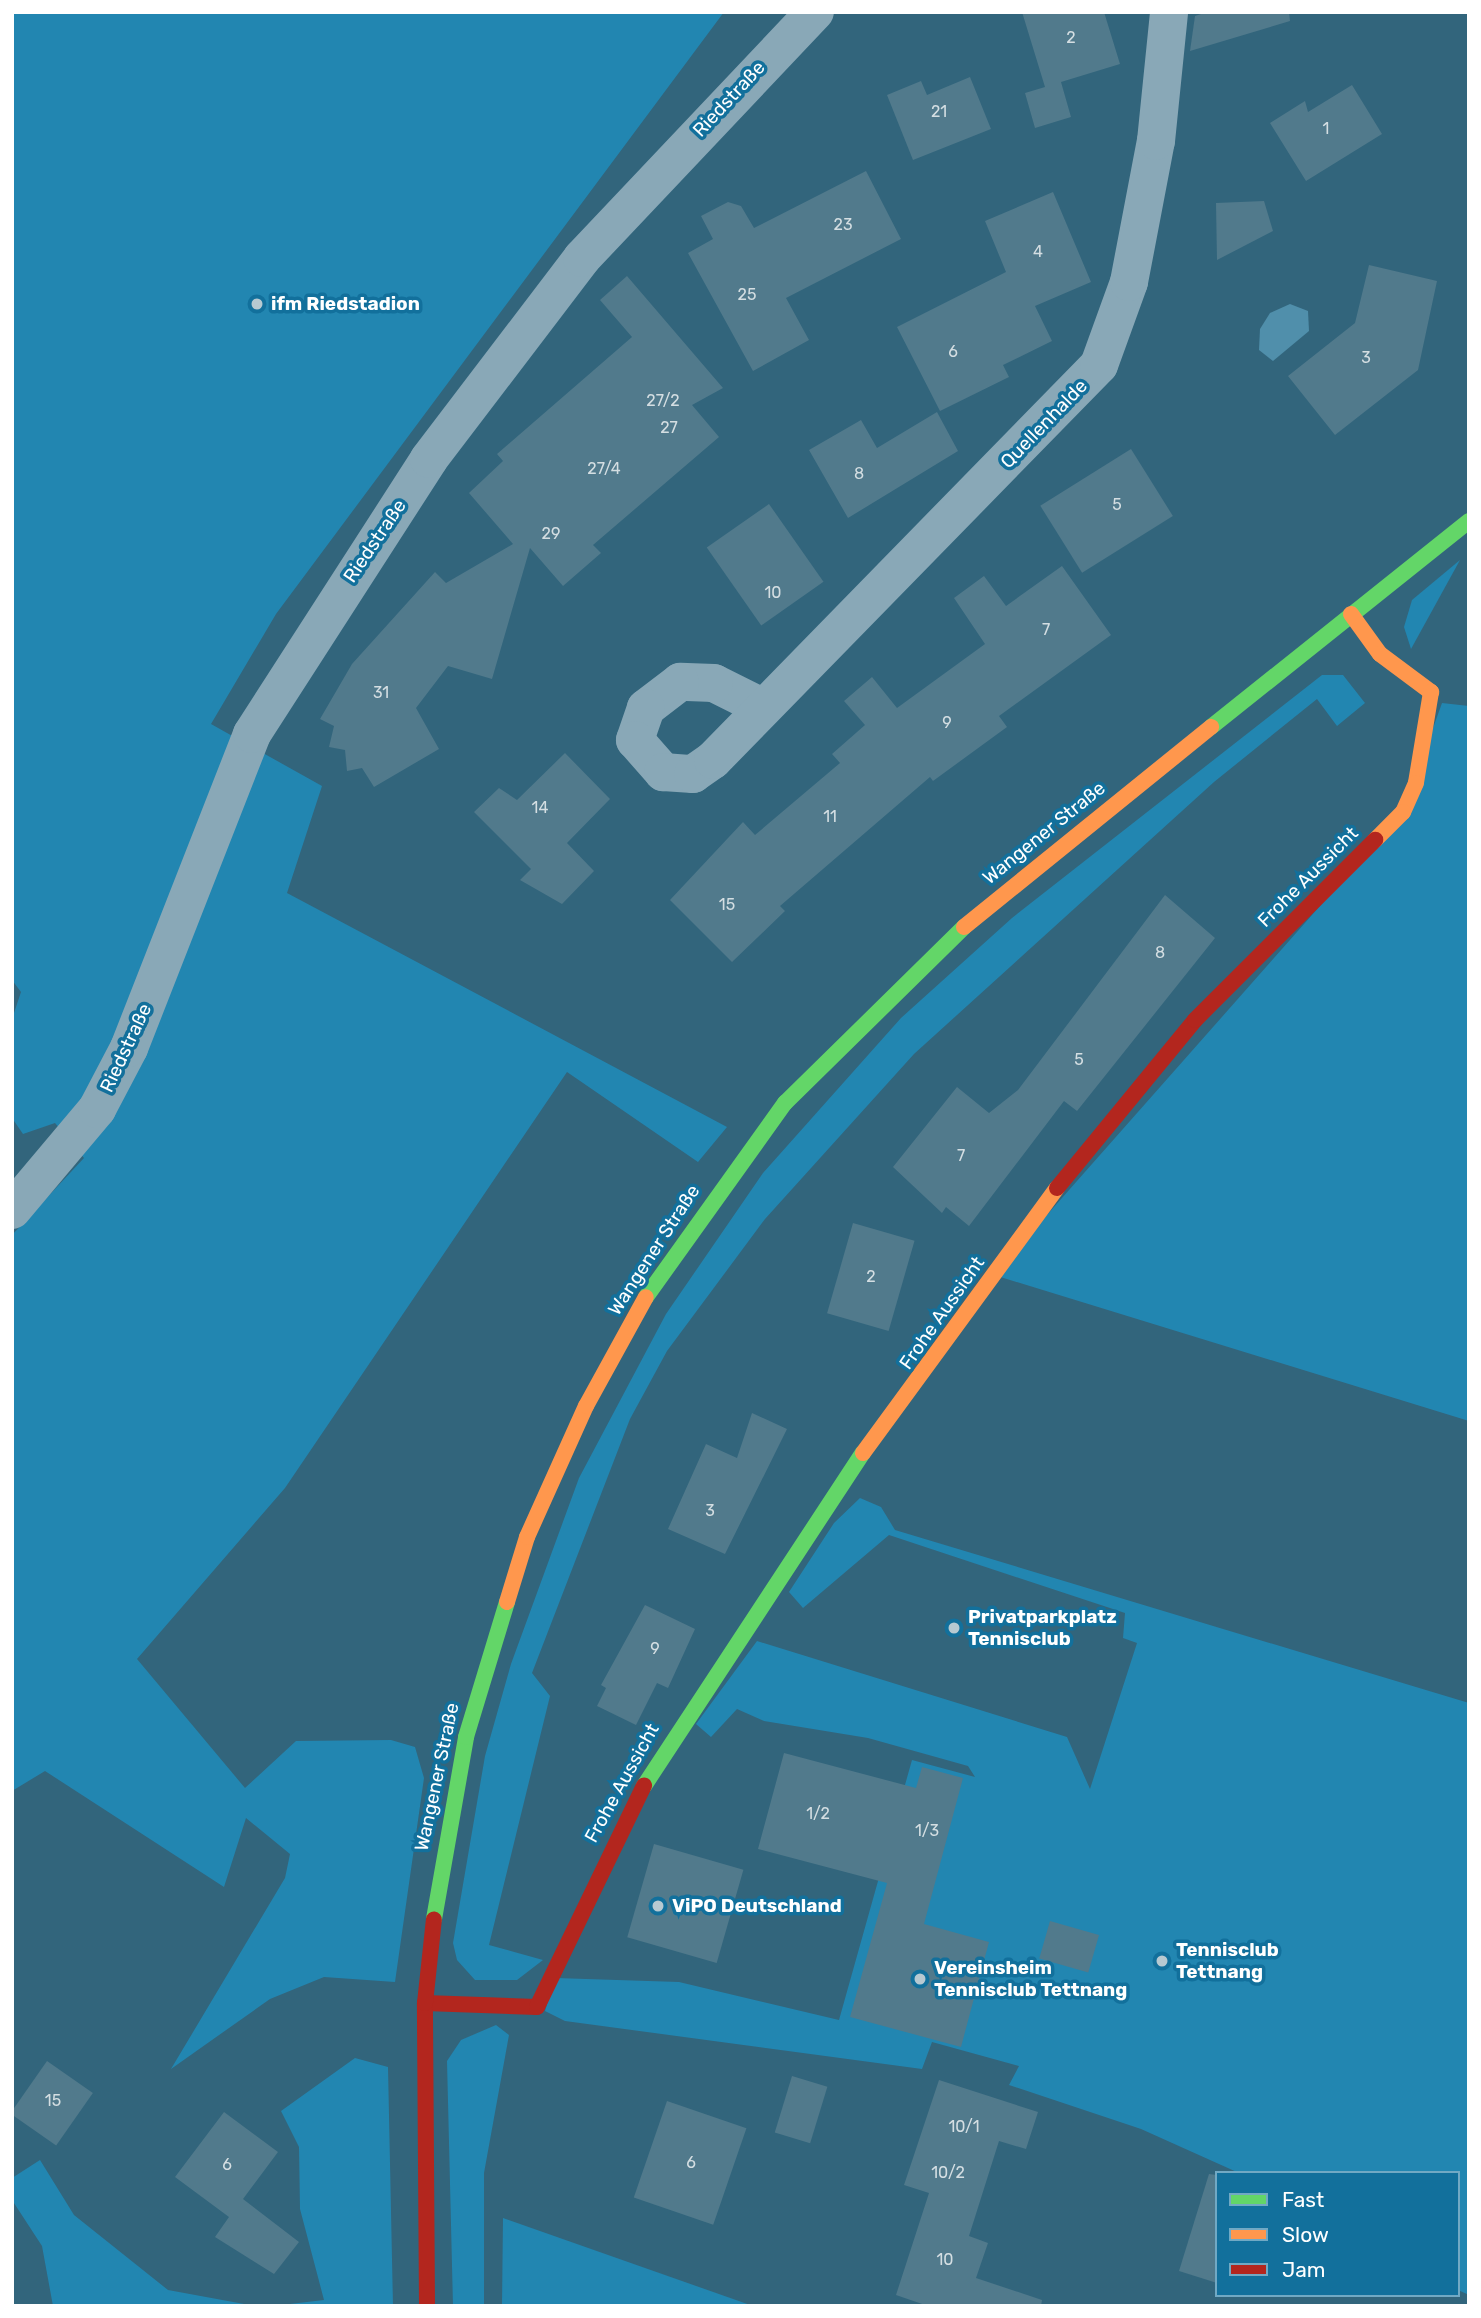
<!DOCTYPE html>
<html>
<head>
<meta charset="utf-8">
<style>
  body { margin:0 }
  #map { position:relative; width:1481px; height:2318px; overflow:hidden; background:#32657c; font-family:Rubik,sans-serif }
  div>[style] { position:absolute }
  .green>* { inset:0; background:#2286b1 }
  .water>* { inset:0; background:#508fab }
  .building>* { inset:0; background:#517a8c; transform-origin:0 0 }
  .street>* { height:38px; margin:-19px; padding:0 19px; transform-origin:19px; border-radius:19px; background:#89a8b7 }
  .fast>* { height:16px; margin:-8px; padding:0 8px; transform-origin:8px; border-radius:8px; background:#63d668 }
  .slow>* { height:16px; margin:-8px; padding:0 8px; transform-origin:8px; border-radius:8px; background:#ff974d }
  .jam>* { height:16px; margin:-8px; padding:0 8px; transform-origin:8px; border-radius:8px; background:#b3261e }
  .dots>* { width:19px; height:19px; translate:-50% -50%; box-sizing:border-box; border:4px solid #12709c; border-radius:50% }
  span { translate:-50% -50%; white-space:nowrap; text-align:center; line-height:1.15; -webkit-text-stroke:7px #12709c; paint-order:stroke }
  .number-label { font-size:16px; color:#d4dee2 }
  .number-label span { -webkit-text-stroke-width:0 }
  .street-label { font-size:19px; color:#fff }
  .poi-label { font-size:19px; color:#fff; font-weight:700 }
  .left { translate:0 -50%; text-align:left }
  .frame { position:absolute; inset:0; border:14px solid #fff; pointer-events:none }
  .legend { position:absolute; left:1215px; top:2171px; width:245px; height:126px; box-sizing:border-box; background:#12709c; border:2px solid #71a9c4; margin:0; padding:9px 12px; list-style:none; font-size:21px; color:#fff }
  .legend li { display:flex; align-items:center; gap:14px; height:35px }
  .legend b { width:35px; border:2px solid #71a9c4 }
</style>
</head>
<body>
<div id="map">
  <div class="green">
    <i style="clip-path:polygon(12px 12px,724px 12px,276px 614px,211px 724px,322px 786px,287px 893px,727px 1127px,698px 1162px,567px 1072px,285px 1488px,137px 1659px,245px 1788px,296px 1741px,391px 1740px,415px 1747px,424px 1778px,395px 1982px,324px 1977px,270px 1999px,171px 2069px,285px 1878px,290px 1854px,246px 1818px,224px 1887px,45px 1771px,12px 1791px,12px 1235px,84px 1158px,55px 1123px,23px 1134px,12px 1118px,12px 1019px,21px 992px,12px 980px)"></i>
    <i style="clip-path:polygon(1460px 560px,1411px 649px,1404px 627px,1412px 600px)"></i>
    <i style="clip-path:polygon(1322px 675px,1343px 675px,1365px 703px,1337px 726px,1317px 699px,1214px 782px,914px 1054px,765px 1219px,667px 1351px,630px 1419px,532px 1673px,550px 1696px,489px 1945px,543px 1960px,517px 1980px,475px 1980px,457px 1960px,453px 1943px,485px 1756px,511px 1664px,579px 1478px,666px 1314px,763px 1173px,901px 1018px,1012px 918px)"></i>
    <i style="clip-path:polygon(1442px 703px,1469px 706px,1469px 1421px,994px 1275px,1403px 812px)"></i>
    <i style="clip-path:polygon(860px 1498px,881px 1507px,895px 1530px,1469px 1703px,1469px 2295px,1458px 2290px,1458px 2173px,1239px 2173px,1141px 2129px,1009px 2085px,1019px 2066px,932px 2042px,922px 2069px,565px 2021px,545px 2011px,555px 1978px,679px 1982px,839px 2020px,912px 1760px,975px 1777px,968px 1766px,868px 1738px,764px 1721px,737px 1709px,711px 1737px,696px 1724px,757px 1641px,1067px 1737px,1090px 1789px,1137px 1643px,1123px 1638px,1125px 1613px,889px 1535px,803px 1608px,789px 1592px,834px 1523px)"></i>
    <i style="clip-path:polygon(496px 2025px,509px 2035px,484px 2173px,484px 2306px,453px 2306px,447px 2061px,461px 2040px)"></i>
    <i style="clip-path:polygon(355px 2058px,388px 2067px,393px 2306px,273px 2306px,324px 2300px,300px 2209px,299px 2147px,281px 2111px)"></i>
    <i style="clip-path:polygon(40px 2160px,74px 2215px,168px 2290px,255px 2306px,53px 2306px,42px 2246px,12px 2200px,12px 2178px)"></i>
    <i style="clip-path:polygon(503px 2218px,753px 2306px,502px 2306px)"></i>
  </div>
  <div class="water">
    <i style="clip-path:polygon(1290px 304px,1308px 311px,1309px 331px,1273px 361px,1259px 350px,1260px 329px,1270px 313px)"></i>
  </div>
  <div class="building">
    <i style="clip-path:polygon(1022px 12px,1104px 12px,1120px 64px,1061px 82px,1071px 117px,1035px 128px,1025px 93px,1045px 87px)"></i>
    <i style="clip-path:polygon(1207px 12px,1289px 12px,1290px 21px,1190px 51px,1195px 16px)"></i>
    <i style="clip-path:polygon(970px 77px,991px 129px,913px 160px,887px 95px,921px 81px,927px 95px)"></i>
    <i style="clip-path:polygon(1352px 85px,1382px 134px,1306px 181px,1270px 123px,1305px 101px,1308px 112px)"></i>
    <i style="clip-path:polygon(866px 171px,901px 239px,786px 298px,809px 340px,753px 371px,688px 253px,713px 239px,701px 216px,728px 202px,741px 206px,754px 228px)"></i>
    <i style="clip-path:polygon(1053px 192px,1091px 282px,1035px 306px,1052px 341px,1003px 365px,1009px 377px,940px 411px,897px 327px,1006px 272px,985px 221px)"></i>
    <i style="clip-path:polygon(1264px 201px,1273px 231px,1217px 260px,1216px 203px)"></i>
    <i style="clip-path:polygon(1369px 265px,1437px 281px,1418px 370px,1335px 435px,1288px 376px,1355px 323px)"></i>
    <i style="clip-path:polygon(627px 276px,723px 388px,692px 405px,719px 437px,593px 545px,601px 553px,563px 586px,530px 548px,492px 679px,448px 666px,416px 708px,439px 749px,374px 787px,362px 768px,347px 771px,345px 750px,329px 747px,334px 726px,320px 719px,352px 664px,435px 572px,446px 583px,513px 544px,469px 493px,503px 461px,497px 454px,632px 337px,600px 300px)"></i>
    <i style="clip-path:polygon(937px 412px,958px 451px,848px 518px,809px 450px,861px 420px,877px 448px)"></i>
    <i style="left:1131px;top:449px;width:79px;height:107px;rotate:58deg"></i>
    <i style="left:769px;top:504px;width:95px;height:76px;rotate:55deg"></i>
    <i style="clip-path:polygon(1062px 566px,1111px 635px,999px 716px,1007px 727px,933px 781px,930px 777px,780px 906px,785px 911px,732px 962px,670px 900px,743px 822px,755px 835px,840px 763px,832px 754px,865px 725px,844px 701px,872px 677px,897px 708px,985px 644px,954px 598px,984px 576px,1006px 606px)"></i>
    <i style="clip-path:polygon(565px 753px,610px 799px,567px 843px,594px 871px,562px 904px,520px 880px,531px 869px,474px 812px,499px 788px,517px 800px)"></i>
    <i style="clip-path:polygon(1165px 895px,1215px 938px,1077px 1111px,1064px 1101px,969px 1226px,946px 1207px,942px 1213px,893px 1167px,957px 1087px,989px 1113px,1018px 1090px)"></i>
    <i style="left:853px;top:1223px;width:64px;height:94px;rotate:16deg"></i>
    <i style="clip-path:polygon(752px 1413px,787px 1429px,725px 1554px,668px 1529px,706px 1444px,737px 1458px)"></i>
    <i style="clip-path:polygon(645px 1605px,695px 1629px,668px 1688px,657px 1683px,636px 1725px,597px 1706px,606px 1688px,601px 1685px)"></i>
    <i style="clip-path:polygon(784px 1753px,916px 1788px,922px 1767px,963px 1778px,924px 1924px,989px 1942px,961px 2047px,850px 2017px,887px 1883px,758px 1849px)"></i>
    <i style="left:654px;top:1844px;width:93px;height:97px;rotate:16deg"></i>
    <i style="left:1050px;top:1921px;width:51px;height:39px;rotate:16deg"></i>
    <i style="left:47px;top:2061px;width:56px;height:64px;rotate:35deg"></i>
    <i style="left:792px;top:2076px;width:37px;height:59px;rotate:17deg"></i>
    <i style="clip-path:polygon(939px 2080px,1038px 2112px,1026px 2149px,999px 2141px,969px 2236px,988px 2243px,976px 2278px,1042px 2300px,1041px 2306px,928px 2306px,896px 2295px,929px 2193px,904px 2185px)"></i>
    <i style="left:667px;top:2101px;width:84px;height:102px;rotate:19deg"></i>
    <i style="clip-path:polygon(224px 2112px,278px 2152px,243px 2199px,299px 2242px,274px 2274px,215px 2237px,229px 2217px,175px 2177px)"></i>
    <i style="clip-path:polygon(1209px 2174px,1217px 2175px,1217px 2283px,1179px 2271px)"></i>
  </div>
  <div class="street">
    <i style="left:760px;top:706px;width:51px;rotate:-153.4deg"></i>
    <i style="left:714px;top:683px;width:34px;rotate:-178deg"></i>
    <i style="left:680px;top:682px;width:43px;rotate:142.6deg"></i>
    <i style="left:646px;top:708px;width:34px;rotate:109deg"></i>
    <i style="left:635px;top:740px;width:43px;rotate:48.8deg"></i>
    <i style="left:663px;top:772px;width:30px;rotate:4deg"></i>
    <i style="left:693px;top:774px;width:24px;rotate:-35deg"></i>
    <i style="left:713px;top:760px;width:552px;rotate:-45.66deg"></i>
    <i style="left:1099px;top:365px;width:88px;rotate:-70.1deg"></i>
    <i style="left:1129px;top:282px;width:144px;rotate:-79.2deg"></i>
    <i style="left:1156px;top:141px;width:130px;rotate:-84.2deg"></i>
    <i style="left:12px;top:1210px;width:132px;rotate:-49.9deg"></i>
    <i style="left:97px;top:1109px;width:69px;rotate:-62.3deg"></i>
    <i style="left:129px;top:1048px;width:337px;rotate:-68.6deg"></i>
    <i style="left:252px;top:734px;width:327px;rotate:-57.2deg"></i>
    <i style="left:429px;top:459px;width:253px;rotate:-52.7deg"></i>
    <i style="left:582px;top:258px;width:339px;rotate:-46.6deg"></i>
  </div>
  <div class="fast">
    <i style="left:1211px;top:727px;width:330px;rotate:-38.6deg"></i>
    <i style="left:646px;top:1297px;width:239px;rotate:-54.4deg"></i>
    <i style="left:785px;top:1103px;width:251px;rotate:-44.5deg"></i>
    <i style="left:644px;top:1786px;width:399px;rotate:-56.7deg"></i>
    <i style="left:434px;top:1919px;width:185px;rotate:-80deg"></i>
    <i style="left:466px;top:1737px;width:141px;rotate:-73.1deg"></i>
  </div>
  <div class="slow">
    <i style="left:1351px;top:614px;width:49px;rotate:54.1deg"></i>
    <i style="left:1380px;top:654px;width:64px;rotate:36.7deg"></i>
    <i style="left:1431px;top:692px;width:92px;rotate:99.4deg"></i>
    <i style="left:1416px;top:783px;width:32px;rotate:114deg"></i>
    <i style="left:1403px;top:812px;width:40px;rotate:135deg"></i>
    <i style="left:964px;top:927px;width:318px;rotate:-39deg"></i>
    <i style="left:863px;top:1453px;width:328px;rotate:-53.8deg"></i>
    <i style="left:507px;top:1602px;width:68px;rotate:-72.9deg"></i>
    <i style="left:527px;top:1537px;width:144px;rotate:-65.8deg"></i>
    <i style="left:586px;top:1406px;width:124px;rotate:-61.2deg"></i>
  </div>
  <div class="jam">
    <i style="left:1057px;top:1188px;width:217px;rotate:-50.6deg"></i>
    <i style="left:1195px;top:1020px;width:255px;rotate:-45deg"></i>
    <i style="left:425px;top:2003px;width:112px;rotate:2deg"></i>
    <i style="left:537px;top:2007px;width:246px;rotate:-64.2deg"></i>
    <i style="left:427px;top:2306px;width:303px;rotate:-90.4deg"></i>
    <i style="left:425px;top:2003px;width:84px;rotate:-83.9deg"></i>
  </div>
  <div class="dots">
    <i style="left:257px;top:304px;background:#b7c9d1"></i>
    <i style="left:954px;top:1628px;background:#b7c9d1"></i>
    <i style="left:658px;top:1906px;background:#b7c9d1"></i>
    <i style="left:1162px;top:1961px;background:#b7c9d1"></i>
    <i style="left:920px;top:1979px;background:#b7c9d1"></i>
  </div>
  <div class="number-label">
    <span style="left:1071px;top:38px">2</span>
    <span style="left:939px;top:112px">21</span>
    <span style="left:1326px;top:129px">1</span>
    <span style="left:843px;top:225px">23</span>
    <span style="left:1038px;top:252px">4</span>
    <span style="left:747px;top:295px">25</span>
    <span style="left:953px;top:352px">6</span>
    <span style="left:1366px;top:358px">3</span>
    <span style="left:663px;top:401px">27/2</span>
    <span style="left:669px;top:428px">27</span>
    <span style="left:604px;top:469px">27/4</span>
    <span style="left:859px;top:474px">8</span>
    <span style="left:1117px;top:505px">5</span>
    <span style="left:551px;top:534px">29</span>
    <span style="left:773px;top:593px">10</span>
    <span style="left:1046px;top:630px">7</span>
    <span style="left:381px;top:693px">31</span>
    <span style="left:947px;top:723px">9</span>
    <span style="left:540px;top:808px">14</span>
    <span style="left:830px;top:817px">11</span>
    <span style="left:727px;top:905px">15</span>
    <span style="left:1160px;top:953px">8</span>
    <span style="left:1079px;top:1060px">5</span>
    <span style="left:961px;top:1156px">7</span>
    <span style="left:871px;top:1277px">2</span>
    <span style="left:710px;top:1511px">3</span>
    <span style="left:655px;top:1649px">9</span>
    <span style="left:818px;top:1814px">1/2</span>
    <span style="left:927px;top:1831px">1/3</span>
    <span style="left:53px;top:2101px">15</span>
    <span style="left:964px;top:2127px">10/1</span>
    <span style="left:691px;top:2163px">6</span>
    <span style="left:227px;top:2165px">6</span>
    <span style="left:948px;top:2173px">10/2</span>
    <span style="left:945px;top:2260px">10</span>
  </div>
  <div class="street-label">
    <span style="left:729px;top:99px;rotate:-47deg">Riedstraße</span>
    <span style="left:1044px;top:424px;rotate:-46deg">Quellenhalde</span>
    <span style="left:375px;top:541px;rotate:-56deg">Riedstraße</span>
    <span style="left:1044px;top:833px;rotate:-39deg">Wangener Straße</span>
    <span style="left:1308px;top:877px;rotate:-45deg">Frohe Aussicht</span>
    <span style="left:126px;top:1048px;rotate:-65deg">Riedstraße</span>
    <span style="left:654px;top:1250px;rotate:-57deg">Wangener Straße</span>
    <span style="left:942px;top:1313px;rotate:-55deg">Frohe Aussicht</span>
    <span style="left:437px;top:1777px;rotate:-78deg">Wangener Straße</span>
    <span style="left:622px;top:1783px;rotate:-61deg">Frohe Aussicht</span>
  </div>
  <div class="poi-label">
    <span class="left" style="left:271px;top:304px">ifm Riedstadion</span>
    <span class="left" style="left:968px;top:1628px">Privatparkplatz<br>Tennisclub</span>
    <span class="left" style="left:672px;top:1906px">ViPO Deutschland</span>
    <span class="left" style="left:1176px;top:1961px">Tennisclub<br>Tettnang</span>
    <span class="left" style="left:934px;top:1979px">Vereinsheim<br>Tennisclub Tettnang</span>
  </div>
  <div class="frame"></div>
  <ul class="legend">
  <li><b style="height:9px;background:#63d668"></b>Fast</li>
  <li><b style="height:9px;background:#ff974d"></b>Slow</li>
  <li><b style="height:9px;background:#b3261e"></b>Jam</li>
  </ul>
</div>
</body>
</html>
